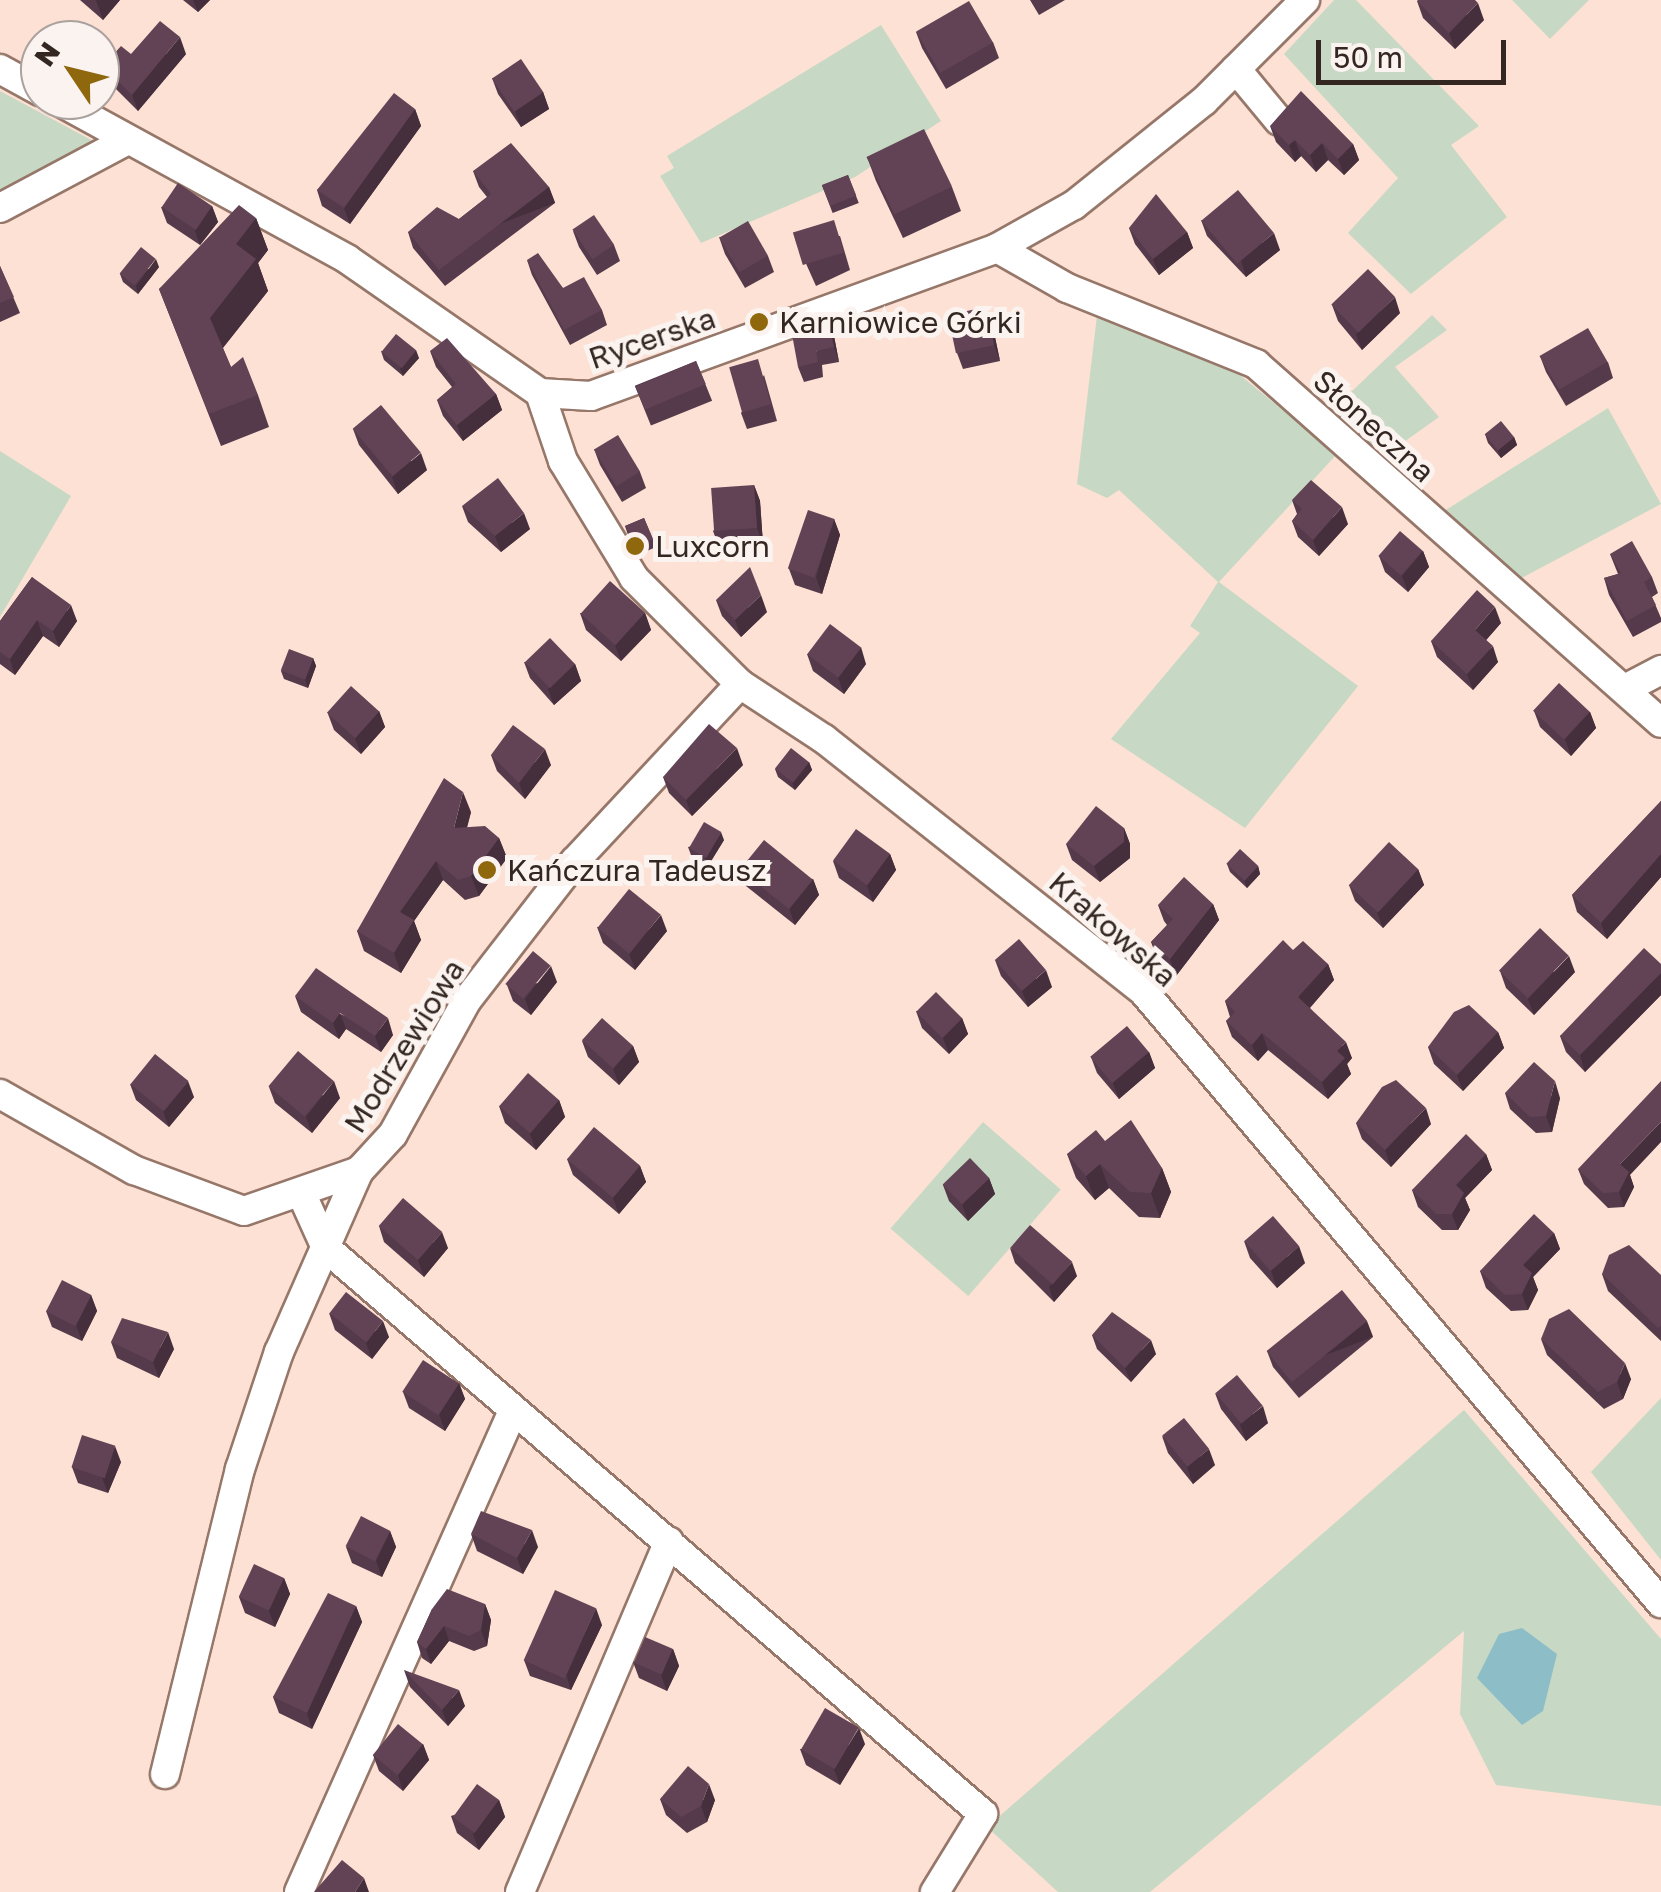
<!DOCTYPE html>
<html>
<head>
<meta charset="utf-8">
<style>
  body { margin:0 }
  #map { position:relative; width:1661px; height:1892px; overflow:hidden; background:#fce1d4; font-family:"Golos Text",sans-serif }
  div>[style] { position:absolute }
  .green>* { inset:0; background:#c7d9c4; transform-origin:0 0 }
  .water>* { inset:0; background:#8dbdc7 }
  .roads { filter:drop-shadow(2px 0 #967769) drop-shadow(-2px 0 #967769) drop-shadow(0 2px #967769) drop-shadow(0 -2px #967769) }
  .minor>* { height:28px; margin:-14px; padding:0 14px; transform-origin:14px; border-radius:14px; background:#fff }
  .wall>* { inset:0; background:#543a4a; transform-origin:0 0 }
  .shaded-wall>* { inset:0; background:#452f3c; transform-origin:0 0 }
  .building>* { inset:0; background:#624356; transform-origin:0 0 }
  .dots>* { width:28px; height:28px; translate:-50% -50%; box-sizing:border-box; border:5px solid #faf3f0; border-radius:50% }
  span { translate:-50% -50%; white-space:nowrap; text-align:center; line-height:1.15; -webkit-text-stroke:10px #faf3f0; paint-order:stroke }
  .poi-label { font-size:30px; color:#342721 }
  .left { translate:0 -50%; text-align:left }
  .street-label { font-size:30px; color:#342721 }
  .north { position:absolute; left:20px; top:20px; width:100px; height:100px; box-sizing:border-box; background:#faf3f0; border:2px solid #aba19d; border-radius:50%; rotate:305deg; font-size:28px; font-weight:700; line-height:40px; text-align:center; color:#342721 }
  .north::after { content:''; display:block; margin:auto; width:35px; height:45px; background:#8f670d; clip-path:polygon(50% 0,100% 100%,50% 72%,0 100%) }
  .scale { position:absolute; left:1316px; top:40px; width:190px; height:45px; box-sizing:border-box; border:5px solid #342721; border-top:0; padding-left:12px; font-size:30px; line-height:35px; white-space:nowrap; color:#342721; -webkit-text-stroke:8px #faf3f0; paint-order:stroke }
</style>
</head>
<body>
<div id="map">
  <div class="green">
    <i style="clip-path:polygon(1334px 0,1356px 0,1479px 126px,1451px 145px,1507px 217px,1411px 294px,1348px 233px,1398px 178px,1284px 54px)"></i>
    <i style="clip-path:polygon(1512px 0,1589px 0,1550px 39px)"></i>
    <i style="clip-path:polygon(881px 25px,941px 121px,855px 177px,701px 243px,660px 176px,674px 168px,667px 156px)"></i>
    <i style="clip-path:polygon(0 91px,95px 142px,0 190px)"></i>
    <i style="clip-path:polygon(1098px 307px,1230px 367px,1337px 454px,1219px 582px,1358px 686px,1245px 828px,1111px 739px,1200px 633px,1190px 626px,1218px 582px,1119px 490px,1107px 498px,1077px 484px)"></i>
    <i style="clip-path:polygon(1432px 315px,1447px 330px,1395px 367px,1439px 417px,1377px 461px,1329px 413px)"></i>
    <i style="clip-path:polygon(1608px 408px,1661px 504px,1520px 579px,1441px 513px)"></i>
    <i style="clip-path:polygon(0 451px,71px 496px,0 617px)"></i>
    <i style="left:983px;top:1122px;width:103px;height:141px;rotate:41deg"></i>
    <i style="clip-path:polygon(1661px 1398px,1661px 1560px,1591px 1472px)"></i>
    <i style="clip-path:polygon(1464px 1410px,1661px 1639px,1661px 1806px,1496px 1785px,1460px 1714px,1464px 1631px,1150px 1892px,1058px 1892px,987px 1827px)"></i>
  </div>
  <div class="water">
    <i style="clip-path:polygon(1522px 1628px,1557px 1654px,1543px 1711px,1522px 1725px,1477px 1678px,1499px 1634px)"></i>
  </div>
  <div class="roads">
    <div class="minor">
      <i style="left:0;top:69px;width:46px;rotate:28.8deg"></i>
      <i style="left:1236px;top:69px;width:67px;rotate:50.4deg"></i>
      <i style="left:57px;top:100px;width:331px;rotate:28.7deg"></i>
      <i style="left:347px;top:259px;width:235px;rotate:34.8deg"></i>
      <i style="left:540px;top:393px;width:51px;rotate:3.4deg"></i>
      <i style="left:591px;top:396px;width:432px;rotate:-20deg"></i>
      <i style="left:997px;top:248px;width:88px;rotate:-29.2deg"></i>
      <i style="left:1074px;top:205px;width:166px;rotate:-38.7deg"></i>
      <i style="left:1204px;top:101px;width:143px;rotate:-45deg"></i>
      <i style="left:0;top:208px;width:145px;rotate:-28deg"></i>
      <i style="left:997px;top:248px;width:81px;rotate:29.7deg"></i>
      <i style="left:1067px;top:288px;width:204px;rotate:21.9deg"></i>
      <i style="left:1256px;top:364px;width:541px;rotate:41.55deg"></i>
      <i style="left:540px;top:393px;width:72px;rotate:71.3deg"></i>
      <i style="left:563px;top:461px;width:137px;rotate:58.7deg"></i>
      <i style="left:634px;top:578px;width:150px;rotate:45deg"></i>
      <i style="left:740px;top:684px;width:100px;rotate:33.2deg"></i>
      <i style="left:824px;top:739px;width:407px;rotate:38.3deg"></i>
      <i style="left:1143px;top:991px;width:802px;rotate:49.76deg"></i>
      <i style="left:1625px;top:689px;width:41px;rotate:-27.8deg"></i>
      <i style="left:0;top:1094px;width:154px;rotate:29.6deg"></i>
      <i style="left:134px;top:1170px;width:117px;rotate:20.4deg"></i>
      <i style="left:244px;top:1211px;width:122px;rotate:-19.2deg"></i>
      <i style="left:359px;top:1171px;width:50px;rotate:-47.4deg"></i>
      <i style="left:393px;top:1134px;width:153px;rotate:-61.1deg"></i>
      <i style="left:467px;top:1000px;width:176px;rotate:-52.2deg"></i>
      <i style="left:575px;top:861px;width:242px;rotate:-47deg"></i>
      <i style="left:303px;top:1197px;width:56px;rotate:65.7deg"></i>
      <i style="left:326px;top:1248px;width:867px;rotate:40.74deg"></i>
      <i style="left:983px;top:1814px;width:92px;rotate:121.6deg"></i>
      <i style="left:165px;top:1774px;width:314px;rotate:-76.2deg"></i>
      <i style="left:240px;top:1469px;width:123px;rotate:-71.6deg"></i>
      <i style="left:279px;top:1352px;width:198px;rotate:-66.2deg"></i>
      <i style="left:299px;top:1892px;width:526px;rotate:-66.02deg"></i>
      <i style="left:520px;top:1892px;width:381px;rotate:-67deg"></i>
    </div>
  </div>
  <div class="wall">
    <i style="clip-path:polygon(80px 0,120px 0,103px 20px)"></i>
    <i style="clip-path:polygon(183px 0,210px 0,198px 12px)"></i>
    <i style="clip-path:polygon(1030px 0,1065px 0,1039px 15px)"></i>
    <i style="clip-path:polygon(1417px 1px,1484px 20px,1455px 49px,1423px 18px)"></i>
    <i style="clip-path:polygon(916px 32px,993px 42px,999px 58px,946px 89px,922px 48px)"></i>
    <i style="clip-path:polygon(131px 54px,186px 54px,138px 111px,109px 82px,103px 66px)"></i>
    <i style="clip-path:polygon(492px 78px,543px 92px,549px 109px,521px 127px,498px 94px)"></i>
    <i style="clip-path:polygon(415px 109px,421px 126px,350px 224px,322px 206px,317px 190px)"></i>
    <i style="clip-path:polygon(1270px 126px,1353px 144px,1359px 160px,1344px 175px,1328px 160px,1316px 172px,1301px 156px,1295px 162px,1276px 142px)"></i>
    <i style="clip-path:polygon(867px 157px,952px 187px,961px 211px,903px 238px,876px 181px)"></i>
    <i style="clip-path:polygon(473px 171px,549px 187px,555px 203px,445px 286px,413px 248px,408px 232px,459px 219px,487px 197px,479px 187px)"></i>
    <i style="left:848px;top:175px;width:30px;height:28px;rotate:69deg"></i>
    <i style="clip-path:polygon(212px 206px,218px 222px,200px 245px,167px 223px,161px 207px)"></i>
    <i style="clip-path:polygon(256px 218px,268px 250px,258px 263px,268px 291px,223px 348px,231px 367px,258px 395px,269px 427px,221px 446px,159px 289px)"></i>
    <i style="clip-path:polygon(1201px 220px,1280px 250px,1246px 277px,1207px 236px)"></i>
    <i style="clip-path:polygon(1129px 228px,1187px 232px,1193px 248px,1159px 275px,1135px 244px)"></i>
    <i style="clip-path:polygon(573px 231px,614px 245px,620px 261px,597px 275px,579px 247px)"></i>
    <i style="clip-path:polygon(840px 236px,850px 270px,816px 286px,795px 239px)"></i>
    <i style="clip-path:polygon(719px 237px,768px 256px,774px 272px,745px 288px,725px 254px)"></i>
    <i style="clip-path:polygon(527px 260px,563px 288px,602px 310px,607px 325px,570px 345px,532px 275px)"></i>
    <i style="clip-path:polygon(0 266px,20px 313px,0 322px)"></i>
    <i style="clip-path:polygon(159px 267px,138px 294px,123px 282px,120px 274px)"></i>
    <i style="clip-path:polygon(1332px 305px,1400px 313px,1362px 350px,1338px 321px)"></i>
    <i style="clip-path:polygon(992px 323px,1000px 361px,963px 369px,957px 353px)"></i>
    <i style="clip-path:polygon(834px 336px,839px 362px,822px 365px,823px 377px,804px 382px,798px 367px)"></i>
    <i style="clip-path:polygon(381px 351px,419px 358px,403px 376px,384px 360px)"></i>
    <i style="clip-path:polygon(430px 351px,496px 394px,502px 410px,463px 441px,443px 416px,437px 400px,452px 387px,436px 367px)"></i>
    <i style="clip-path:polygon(1540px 356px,1608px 362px,1613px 378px,1566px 406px,1546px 372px)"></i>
    <i style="left:696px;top:361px;width:43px;height:66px;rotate:68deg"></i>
    <i style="clip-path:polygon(764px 375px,777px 421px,747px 429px,741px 413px)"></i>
    <i style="clip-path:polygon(353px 429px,427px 470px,398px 494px,359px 445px)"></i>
    <i style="clip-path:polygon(1485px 434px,1514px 437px,1517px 445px,1501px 458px,1488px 443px)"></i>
    <i style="clip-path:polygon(594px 449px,640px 472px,646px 488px,622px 502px,600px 465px)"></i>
    <i style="clip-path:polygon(754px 485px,760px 501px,763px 544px,719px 547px,713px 531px)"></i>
    <i style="clip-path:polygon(1292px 500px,1348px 524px,1319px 556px,1298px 537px,1292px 521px,1297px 514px)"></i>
    <i style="clip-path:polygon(462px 506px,530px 529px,501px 552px,468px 522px)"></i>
    <i style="clip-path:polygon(644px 518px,656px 547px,640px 554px,628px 535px,625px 526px)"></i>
    <i style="clip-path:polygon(834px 519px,840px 535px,822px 594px,795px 585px,789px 569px)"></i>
    <i style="clip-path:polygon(1423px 551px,1429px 567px,1408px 592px,1385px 572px,1379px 556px)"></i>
    <i style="clip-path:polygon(1610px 554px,1652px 577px,1658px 593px,1652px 597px,1661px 618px,1661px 622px,1633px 637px,1609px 595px,1604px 578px,1618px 574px)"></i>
    <i style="clip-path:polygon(32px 577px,77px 621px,59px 647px,43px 636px,15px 675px,0 664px,0 621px)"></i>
    <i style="clip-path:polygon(716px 600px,767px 612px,741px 637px,722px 616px)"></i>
    <i style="clip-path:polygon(580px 613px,645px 613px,651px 630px,621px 661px,586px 630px)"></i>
    <i style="clip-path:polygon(1501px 623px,1486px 640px,1498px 662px,1473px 690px,1437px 657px,1431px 641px)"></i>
    <i style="clip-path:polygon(807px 654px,866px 664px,844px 694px,813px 671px)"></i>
    <i style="clip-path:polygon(313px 658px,316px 666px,308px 688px,284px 679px,281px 671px)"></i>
    <i style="clip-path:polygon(524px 662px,575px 664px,581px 681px,554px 705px,530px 678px)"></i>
    <i style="clip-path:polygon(379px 711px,385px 727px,361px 754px,334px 730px,328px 714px)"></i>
    <i style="clip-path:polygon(1534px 711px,1590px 712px,1596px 728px,1571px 756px,1540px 727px)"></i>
    <i style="clip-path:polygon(491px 755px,551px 765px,525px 799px,497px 771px)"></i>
    <i style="clip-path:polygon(809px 762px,812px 770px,795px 790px,778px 777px,775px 769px)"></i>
    <i style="clip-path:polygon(743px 765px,692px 816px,669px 793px,663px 777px)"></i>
    <i style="clip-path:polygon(1661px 801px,1661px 877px,1607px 939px,1577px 912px,1572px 895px)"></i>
    <i style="clip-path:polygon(471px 812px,467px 828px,499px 838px,507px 858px,479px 896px,465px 900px,443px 880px,414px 921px,421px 940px,401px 973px,364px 951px,357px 931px)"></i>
    <i style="clip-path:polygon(1124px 828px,1130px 844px,1130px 858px,1100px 882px,1072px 860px,1066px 844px)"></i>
    <i style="clip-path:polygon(724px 840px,708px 866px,691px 855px,688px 847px)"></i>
    <i style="clip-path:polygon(890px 854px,896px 870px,873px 902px,839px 878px,833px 861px)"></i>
    <i style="clip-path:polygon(1227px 864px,1258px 866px,1260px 874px,1247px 888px,1230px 872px)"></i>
    <i style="clip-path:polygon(1418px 869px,1424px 885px,1383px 928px,1355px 901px,1349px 885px)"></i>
    <i style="clip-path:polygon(740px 870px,813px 879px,819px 895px,795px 925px,746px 886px)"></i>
    <i style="clip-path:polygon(1213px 904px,1219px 920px,1176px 976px,1157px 958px,1151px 942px,1167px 925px,1164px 921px,1158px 905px)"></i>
    <i style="clip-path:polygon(597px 927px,667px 931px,635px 970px,603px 943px)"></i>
    <i style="clip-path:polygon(1293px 950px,1328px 964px,1334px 980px,1310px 1008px,1352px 1058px,1347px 1064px,1351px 1074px,1328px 1099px,1268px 1050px,1258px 1061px,1232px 1037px,1226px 1021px,1230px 1017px,1225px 1001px)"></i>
    <i style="clip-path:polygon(995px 960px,1052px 987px,1028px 1007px,1001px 976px)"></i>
    <i style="clip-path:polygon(1661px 964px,1661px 995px,1585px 1072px,1566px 1052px,1560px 1036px)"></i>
    <i style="clip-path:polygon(1500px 971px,1575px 972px,1534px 1015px,1506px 988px)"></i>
    <i style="clip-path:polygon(557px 982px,531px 1015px,513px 1001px,507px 985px)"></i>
    <i style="clip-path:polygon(295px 996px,393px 1035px,381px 1052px,346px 1029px,339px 1039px,301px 1012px)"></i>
    <i style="clip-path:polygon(916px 1011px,962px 1018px,968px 1034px,949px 1054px,922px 1028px)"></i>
    <i style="clip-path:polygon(1498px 1032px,1504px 1048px,1463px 1091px,1434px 1064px,1428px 1047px)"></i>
    <i style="clip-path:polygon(582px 1041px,633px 1046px,639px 1062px,619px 1085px,588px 1057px)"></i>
    <i style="clip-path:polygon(1149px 1052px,1155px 1068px,1119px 1099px,1097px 1073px,1091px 1057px)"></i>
    <i style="clip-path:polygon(130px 1084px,194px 1097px,169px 1127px,136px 1100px)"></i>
    <i style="clip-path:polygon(269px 1087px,340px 1098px,312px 1133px,275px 1103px)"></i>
    <i style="clip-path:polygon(1505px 1093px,1560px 1098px,1552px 1132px,1536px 1133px,1510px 1109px)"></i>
    <i style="clip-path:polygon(559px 1100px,565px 1117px,536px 1150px,505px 1123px,499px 1106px)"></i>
    <i style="clip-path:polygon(1356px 1123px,1431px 1124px,1391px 1167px,1362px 1139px)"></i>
    <i style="clip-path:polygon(1105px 1141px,1162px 1168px,1171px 1192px,1160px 1218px,1139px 1217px,1109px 1188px,1095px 1200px,1076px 1178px,1067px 1154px)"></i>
    <i style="clip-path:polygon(1486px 1154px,1492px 1170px,1465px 1198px,1470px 1210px,1458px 1230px,1442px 1230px,1418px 1207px,1412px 1190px)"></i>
    <i style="clip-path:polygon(567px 1159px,640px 1166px,646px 1182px,619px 1214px,573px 1175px)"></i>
    <i style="clip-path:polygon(1578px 1169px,1630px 1175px,1634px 1187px,1624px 1207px,1608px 1208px,1584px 1184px)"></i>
    <i style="clip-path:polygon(989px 1178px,995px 1194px,968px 1221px,949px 1201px,943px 1185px)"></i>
    <i style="clip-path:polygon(379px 1226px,448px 1248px,424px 1277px,384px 1242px)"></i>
    <i style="clip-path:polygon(1554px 1233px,1560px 1249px,1533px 1277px,1538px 1290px,1528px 1310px,1511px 1311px,1486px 1288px,1480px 1271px)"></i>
    <i style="clip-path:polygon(1244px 1241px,1305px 1263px,1277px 1288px,1250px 1258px)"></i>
    <i style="clip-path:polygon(1010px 1248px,1077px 1276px,1054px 1302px,1015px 1263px)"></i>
    <i style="clip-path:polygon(1602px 1274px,1661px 1275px,1661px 1341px,1608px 1291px)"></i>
    <i style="clip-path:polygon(91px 1295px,97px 1311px,82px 1341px,52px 1327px,46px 1311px)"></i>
    <i style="clip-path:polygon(329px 1313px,389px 1337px,372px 1359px,335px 1330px)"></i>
    <i style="clip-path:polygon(1092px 1335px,1156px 1354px,1131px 1382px,1097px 1349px)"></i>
    <i style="clip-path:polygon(1373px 1337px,1299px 1398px,1273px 1367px,1267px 1351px)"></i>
    <i style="clip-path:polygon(1541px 1339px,1631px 1379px,1623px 1399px,1604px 1409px,1547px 1355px)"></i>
    <i style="clip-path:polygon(111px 1342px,174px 1349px,159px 1378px,117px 1358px)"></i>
    <i style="clip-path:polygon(459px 1383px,465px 1399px,445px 1431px,409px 1408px,403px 1392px)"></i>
    <i style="clip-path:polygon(1215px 1393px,1268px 1423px,1246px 1441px,1221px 1409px)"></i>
    <i style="clip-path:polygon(1162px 1436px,1215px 1465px,1193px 1484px,1168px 1453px)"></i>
    <i style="clip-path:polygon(121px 1462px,108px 1493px,78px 1483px,72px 1467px)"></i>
    <i style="clip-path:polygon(390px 1531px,396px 1547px,382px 1577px,352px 1563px,346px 1547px)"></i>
    <i style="clip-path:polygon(471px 1534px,538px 1547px,523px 1574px,477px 1551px)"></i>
    <i style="clip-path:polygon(284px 1578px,290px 1594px,275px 1627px,245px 1613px,239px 1597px)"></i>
    <i style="clip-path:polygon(485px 1604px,491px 1620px,487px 1646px,474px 1651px,449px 1641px,431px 1664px,422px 1658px,417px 1642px,432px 1609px)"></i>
    <i style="clip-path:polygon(356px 1606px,362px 1622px,312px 1729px,279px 1713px,273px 1697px)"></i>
    <i style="clip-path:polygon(602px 1625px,571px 1690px,530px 1676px,524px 1660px)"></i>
    <i style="clip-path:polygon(673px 1649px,679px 1666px,667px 1691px,639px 1678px,633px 1662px)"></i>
    <i style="clip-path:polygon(404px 1670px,465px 1706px,448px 1726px,410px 1687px)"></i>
    <i style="clip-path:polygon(423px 1744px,429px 1760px,403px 1791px,379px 1771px,373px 1755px)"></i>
    <i style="clip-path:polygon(865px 1744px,840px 1785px,806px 1765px,800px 1749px)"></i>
    <i style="clip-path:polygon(660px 1799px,715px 1800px,707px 1822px,687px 1833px,666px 1815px)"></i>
    <i style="clip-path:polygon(499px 1800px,505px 1817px,479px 1850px,457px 1833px,451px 1816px)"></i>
  </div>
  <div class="shaded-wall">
    <i style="clip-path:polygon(96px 0,120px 0,103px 20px)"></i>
    <i style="clip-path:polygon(193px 0,210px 0,198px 12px)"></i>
    <i style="clip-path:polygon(1478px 3px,1484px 20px,1455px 49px,1449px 33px)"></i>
    <i style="clip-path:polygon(180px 37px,186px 54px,138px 111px,132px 95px)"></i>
    <i style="clip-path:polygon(543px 92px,549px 109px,521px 127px,515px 111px)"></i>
    <i style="clip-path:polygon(415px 109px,421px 126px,350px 224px,344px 208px)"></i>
    <i style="clip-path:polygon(1295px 140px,1301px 156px,1295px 162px,1289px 145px)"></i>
    <i style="clip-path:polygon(1322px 143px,1328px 160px,1316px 172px,1310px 155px)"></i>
    <i style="clip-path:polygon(1353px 144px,1359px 160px,1344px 175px,1338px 159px)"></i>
    <i style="left:549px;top:187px;width:17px;height:138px;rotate:69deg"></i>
    <i style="clip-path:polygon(212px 206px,218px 222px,200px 245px,194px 228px)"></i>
    <i style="clip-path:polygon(256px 218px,268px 250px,258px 263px,268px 291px,221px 350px,210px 318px,236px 244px)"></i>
    <i style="clip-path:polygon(1187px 232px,1193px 248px,1159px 275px,1153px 259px)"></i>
    <i style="clip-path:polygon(1274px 233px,1280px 250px,1246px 277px,1241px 260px)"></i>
    <i style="clip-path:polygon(156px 259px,159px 267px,138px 294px,136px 286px)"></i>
    <i style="clip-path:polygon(1395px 297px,1400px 313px,1362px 350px,1356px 334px)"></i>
    <i style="clip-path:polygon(986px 307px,992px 323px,1000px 361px,994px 345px)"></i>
    <i style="clip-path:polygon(828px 321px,834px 336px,839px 362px,834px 347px)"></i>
    <i style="clip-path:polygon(416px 350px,419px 358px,403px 376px,400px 368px)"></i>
    <i style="clip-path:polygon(496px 394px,502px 410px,463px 441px,457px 425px)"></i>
    <i style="clip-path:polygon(1514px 437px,1517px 445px,1501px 458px,1498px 450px)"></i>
    <i style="clip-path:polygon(421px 453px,427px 470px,398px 494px,392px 477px)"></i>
    <i style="clip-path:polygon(754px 485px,760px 501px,763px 544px,757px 528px)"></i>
    <i style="clip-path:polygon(1342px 507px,1348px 524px,1319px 556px,1313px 540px)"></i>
    <i style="clip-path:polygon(524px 513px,530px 529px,501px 552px,495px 536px)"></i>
    <i style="clip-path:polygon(834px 519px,840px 535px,822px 594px,816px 577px)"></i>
    <i style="clip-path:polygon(1423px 551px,1429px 567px,1408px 592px,1402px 576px)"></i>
    <i style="clip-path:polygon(761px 595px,767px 612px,741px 637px,735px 620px)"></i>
    <i style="clip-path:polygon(71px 605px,77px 621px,59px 647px,53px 631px)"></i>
    <i style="clip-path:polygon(1495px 607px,1501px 623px,1481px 646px,1475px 630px)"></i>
    <i style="clip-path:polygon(645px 613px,651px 630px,621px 661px,615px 645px)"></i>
    <i style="clip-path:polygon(37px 620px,43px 636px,15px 675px,10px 659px)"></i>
    <i style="clip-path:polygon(1493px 646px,1498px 662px,1473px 690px,1467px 674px)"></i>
    <i style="clip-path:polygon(861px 647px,866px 664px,844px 694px,838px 677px)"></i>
    <i style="clip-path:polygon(313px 658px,316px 666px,308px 688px,305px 680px)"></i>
    <i style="clip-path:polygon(575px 664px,581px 681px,554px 705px,548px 689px)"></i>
    <i style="clip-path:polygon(379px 711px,385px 727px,361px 754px,355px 738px)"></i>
    <i style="clip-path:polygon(1590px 712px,1596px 728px,1571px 756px,1565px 739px)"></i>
    <i style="clip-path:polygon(737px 748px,743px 765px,692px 816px,686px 800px)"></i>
    <i style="clip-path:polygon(545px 749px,551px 765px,525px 799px,519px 783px)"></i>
    <i style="clip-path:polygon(809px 762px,812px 770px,795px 790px,792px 782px)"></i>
    <i style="clip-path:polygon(463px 792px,471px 812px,461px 848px,454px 828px)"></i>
    <i style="clip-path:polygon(1124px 828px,1130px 844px,1130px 858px,1100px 882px,1094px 866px)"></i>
    <i style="clip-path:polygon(721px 832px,724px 840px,708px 866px,705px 858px)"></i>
    <i style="clip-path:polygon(499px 838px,507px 858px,479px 896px,471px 876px)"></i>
    <i style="clip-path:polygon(890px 854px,896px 870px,873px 902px,867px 886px)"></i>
    <i style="clip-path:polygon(1661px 854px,1661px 877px,1607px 939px,1601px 923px)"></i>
    <i style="clip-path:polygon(436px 861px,443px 880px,414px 921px,421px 940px,401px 973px,394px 953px,400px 912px)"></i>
    <i style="clip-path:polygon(1258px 866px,1260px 874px,1247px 888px,1244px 880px)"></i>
    <i style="clip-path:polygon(1418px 869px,1424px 885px,1383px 928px,1377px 912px)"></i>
    <i style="clip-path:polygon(813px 879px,819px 895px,795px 925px,789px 908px)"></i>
    <i style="clip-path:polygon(1213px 904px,1219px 920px,1176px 976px,1170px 959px)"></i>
    <i style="clip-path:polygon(661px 915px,667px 931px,635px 970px,629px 953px)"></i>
    <i style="clip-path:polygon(1569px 956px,1575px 972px,1534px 1015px,1528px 999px)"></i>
    <i style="clip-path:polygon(1328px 964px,1334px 980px,1304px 1014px,1298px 997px)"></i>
    <i style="clip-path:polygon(551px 966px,557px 982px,531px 1015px,525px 999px)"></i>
    <i style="clip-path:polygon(1046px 970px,1052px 987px,1028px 1007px,1022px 991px)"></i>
    <i style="clip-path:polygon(1661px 973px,1661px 995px,1585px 1072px,1580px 1055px)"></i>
    <i style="clip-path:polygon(340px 1013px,346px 1029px,339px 1039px,333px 1023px)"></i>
    <i style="clip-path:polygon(388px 1018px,393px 1035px,381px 1052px,375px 1036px)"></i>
    <i style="clip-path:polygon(962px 1018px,968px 1034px,949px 1054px,943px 1038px)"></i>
    <i style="clip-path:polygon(1498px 1032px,1504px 1048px,1463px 1091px,1457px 1075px)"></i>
    <i style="clip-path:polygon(1262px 1033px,1268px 1050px,1258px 1061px,1252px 1045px)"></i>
    <i style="clip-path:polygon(1346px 1042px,1352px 1058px,1347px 1064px,1351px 1074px,1328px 1099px,1322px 1082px,1337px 1051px)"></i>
    <i style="clip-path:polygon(633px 1046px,639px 1062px,619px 1085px,613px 1068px)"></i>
    <i style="clip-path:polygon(1149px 1052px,1155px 1068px,1119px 1099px,1113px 1083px)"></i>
    <i style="clip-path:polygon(188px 1081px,194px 1097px,169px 1127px,163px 1111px)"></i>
    <i style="clip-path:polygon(334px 1081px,340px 1098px,312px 1133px,306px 1117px)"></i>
    <i style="clip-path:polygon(1555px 1081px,1560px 1098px,1552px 1132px,1546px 1116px)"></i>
    <i style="clip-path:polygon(559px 1100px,565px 1117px,536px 1150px,530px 1134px)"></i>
    <i style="clip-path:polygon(1426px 1108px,1431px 1124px,1391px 1167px,1385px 1150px)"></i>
    <i style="clip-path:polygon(1661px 1122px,1661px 1142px,1630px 1175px,1634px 1187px,1624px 1207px,1619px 1192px,1620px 1164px)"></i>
    <i style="clip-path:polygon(1486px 1154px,1492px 1170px,1465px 1198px,1470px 1210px,1458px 1230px,1452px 1214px,1456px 1185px)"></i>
    <i style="clip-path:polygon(1100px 1164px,1109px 1188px,1095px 1200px,1086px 1176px)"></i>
    <i style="clip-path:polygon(640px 1166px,646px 1182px,619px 1214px,613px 1198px)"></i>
    <i style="clip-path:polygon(1162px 1168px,1171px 1192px,1160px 1218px,1151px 1193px)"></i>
    <i style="clip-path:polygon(989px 1178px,995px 1194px,968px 1221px,962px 1204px)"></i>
    <i style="clip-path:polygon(442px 1232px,448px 1248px,424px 1277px,418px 1260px)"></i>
    <i style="clip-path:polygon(1554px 1233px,1560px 1249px,1533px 1277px,1538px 1290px,1528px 1310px,1522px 1294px,1523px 1265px)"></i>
    <i style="clip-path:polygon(1299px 1246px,1305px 1263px,1277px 1288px,1271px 1271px)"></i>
    <i style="clip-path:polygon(1072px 1262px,1077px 1276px,1054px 1302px,1049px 1287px)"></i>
    <i style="clip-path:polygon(91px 1295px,97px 1311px,82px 1341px,76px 1325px)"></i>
    <i style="clip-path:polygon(383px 1321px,389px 1337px,372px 1359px,366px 1343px)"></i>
    <i style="left:1367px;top:1321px;width:17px;height:96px;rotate:69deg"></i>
    <i style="clip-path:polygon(168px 1332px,174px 1349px,159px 1378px,153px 1362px)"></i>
    <i style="clip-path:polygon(1151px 1340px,1156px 1354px,1131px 1382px,1125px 1368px)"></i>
    <i style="clip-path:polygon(1625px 1363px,1631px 1379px,1623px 1399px,1617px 1382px)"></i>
    <i style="clip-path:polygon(459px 1383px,465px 1399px,445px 1431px,439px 1414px)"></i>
    <i style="clip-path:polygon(1263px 1406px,1268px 1423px,1246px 1441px,1240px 1424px)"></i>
    <i style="clip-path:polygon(115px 1446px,121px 1462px,108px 1493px,102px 1477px)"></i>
    <i style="clip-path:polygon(1209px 1449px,1215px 1465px,1193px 1484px,1187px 1467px)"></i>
    <i style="clip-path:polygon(532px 1530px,538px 1547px,523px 1574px,517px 1558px)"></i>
    <i style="clip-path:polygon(390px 1531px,396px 1547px,382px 1577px,376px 1561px)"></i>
    <i style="clip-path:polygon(284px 1578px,290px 1594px,275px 1627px,269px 1611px)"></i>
    <i style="clip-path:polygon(485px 1604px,491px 1620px,487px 1646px,481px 1630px)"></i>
    <i style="clip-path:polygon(356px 1606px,362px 1622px,312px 1729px,307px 1713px)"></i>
    <i style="clip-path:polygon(596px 1608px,602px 1625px,571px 1690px,566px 1674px)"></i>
    <i style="clip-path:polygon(444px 1626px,449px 1641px,431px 1664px,426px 1649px)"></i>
    <i style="clip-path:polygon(673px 1649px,679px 1666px,667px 1691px,661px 1675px)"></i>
    <i style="clip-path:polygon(459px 1690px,465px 1706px,448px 1726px,442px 1710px)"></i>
    <i style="clip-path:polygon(859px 1728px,865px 1744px,840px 1785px,834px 1769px)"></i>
    <i style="clip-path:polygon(423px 1744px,429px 1760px,403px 1791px,398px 1775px)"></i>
    <i style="clip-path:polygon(709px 1784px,715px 1800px,707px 1822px,701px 1806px)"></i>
    <i style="clip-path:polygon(499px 1800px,505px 1817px,479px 1850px,473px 1834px)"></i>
    <i style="clip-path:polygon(364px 1878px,369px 1892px,355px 1892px)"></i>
  </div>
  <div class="building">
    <i style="clip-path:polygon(1418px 0,1475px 0,1478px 3px,1449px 33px,1417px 1px)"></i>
    <i style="left:969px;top:1px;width:48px;height:61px;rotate:60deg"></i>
    <i style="clip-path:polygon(160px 21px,180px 37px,132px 95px,103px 66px,121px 46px,131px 54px)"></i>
    <i style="left:521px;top:59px;width:40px;height:35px;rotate:56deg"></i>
    <i style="clip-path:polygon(1301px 91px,1353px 144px,1338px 159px,1322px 143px,1310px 155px,1295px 140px,1289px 145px,1270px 126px)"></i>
    <i style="clip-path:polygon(394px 93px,415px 109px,344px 208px,317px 190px)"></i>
    <i style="left:924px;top:129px;width:64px;height:64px;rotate:64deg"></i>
    <i style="clip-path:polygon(511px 143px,549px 187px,439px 270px,408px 232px,437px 207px,459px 219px,491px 194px,473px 171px)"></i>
    <i style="left:848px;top:175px;width:22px;height:28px;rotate:68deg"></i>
    <i style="left:178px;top:183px;width:41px;height:29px;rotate:34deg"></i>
    <i style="left:1238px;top:190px;width:56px;height:48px;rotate:50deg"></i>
    <i style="clip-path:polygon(1156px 194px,1187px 232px,1153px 259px,1129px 228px)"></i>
    <i style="clip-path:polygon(239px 205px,256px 218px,236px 244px,256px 259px,210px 318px,231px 367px,243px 357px,258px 395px,209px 414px,159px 289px)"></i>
    <i style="left:594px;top:215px;width:36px;height:26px;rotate:56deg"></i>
    <i style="left:834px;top:220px;width:34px;height:43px;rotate:73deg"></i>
    <i style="left:748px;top:221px;width:40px;height:33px;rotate:60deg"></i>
    <i style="left:141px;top:247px;width:19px;height:34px;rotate:39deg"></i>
    <i style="clip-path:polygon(538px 253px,563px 288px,584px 277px,602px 310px,564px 330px,527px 260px)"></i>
    <i style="clip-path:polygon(0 266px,14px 297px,0 303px)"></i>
    <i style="left:1368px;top:269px;width:39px;height:51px;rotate:46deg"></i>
    <i style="left:986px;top:307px;width:39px;height:39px;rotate:78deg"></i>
    <i style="clip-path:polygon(828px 321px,834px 347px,816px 351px,818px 362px,798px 367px,791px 329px)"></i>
    <i style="left:1588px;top:328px;width:39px;height:56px;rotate:60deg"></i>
    <i style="left:396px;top:334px;width:26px;height:23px;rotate:39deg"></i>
    <i style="clip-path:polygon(447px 338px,496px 394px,457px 425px,437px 400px,456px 384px,430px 351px)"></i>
    <i style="left:758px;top:359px;width:47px;height:30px;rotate:74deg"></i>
    <i style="left:696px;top:361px;width:25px;height:66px;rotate:67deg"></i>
    <i style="left:381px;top:405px;width:62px;height:37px;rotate:50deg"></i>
    <i style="left:1501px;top:421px;width:21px;height:21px;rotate:51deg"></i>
    <i style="left:618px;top:435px;width:43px;height:28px;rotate:59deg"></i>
    <i style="clip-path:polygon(498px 478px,524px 513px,495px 536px,462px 506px)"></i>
    <i style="clip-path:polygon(1311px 480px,1342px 507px,1313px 540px,1292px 521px,1302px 509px,1292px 500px)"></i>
    <i style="left:754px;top:485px;width:43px;height:43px;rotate:86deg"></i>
    <i style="left:808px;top:510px;width:28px;height:62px;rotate:19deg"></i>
    <i style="clip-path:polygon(644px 518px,653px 539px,637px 546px,625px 526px)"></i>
    <i style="left:1400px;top:531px;width:30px;height:33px;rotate:41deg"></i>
    <i style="clip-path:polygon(1632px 541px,1652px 577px,1644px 582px,1656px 605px,1627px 621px,1604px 578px,1621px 573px,1610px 554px)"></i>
    <i style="clip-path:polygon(750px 567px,761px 595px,735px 620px,716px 600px)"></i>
    <i style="clip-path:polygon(32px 577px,71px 605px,53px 631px,37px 620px,10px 659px,0 652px,0 621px)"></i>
    <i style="left:610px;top:581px;width:47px;height:44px;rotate:42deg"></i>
    <i style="clip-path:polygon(1477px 590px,1495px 607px,1475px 630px,1493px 646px,1467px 674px,1431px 641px)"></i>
    <i style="left:830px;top:624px;width:39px;height:38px;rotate:37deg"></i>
    <i style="left:550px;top:638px;width:36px;height:35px;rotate:46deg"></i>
    <i style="left:289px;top:649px;width:26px;height:23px;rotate:21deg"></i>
    <i style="left:1559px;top:683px;width:42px;height:38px;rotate:43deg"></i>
    <i style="left:351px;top:686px;width:38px;height:36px;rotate:42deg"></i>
    <i style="clip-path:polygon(709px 724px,737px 748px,686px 800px,663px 777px)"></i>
    <i style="clip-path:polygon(513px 725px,545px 749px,519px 783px,491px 755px)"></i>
    <i style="left:791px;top:748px;width:23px;height:26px;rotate:38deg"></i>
    <i style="clip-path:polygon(444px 778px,463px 792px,454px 828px,485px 826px,499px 838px,471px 876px,458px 880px,436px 861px,400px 912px,414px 920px,394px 953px,357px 931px)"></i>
    <i style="clip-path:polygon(1661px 801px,1661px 854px,1601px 923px,1572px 895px)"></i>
    <i style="clip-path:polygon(1096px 806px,1124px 828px,1124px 842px,1094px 866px,1066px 844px)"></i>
    <i style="left:704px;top:822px;width:20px;height:30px;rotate:30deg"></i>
    <i style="left:856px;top:829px;width:42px;height:39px;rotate:36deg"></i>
    <i style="left:764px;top:840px;width:63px;height:38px;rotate:39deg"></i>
    <i style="left:1389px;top:842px;width:40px;height:59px;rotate:43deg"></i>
    <i style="left:1240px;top:849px;width:25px;height:20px;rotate:43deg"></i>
    <i style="clip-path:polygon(1184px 877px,1213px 904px,1170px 959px,1151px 942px,1173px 919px,1158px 905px)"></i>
    <i style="left:629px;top:889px;width:41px;height:50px;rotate:39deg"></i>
    <i style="left:1540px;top:928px;width:40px;height:59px;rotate:44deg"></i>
    <i style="left:1019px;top:939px;width:41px;height:32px;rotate:49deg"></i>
    <i style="clip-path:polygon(1283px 940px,1293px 950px,1303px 941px,1328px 964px,1298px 997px,1346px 1042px,1337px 1051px,1345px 1058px,1322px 1082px,1262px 1033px,1252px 1045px,1226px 1021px,1235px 1012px,1225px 1001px)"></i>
    <i style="clip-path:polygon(1644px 948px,1661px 964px,1661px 973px,1580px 1055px,1560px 1036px)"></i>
    <i style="left:533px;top:951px;width:23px;height:43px;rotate:40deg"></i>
    <i style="clip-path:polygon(316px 968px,388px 1018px,375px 1036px,340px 1013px,333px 1023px,295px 996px)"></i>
    <i style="left:936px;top:992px;width:37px;height:28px;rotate:45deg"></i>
    <i style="clip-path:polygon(1469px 1005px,1498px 1032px,1457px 1075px,1428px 1047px,1454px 1012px)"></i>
    <i style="left:602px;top:1018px;width:42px;height:30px;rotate:42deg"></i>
    <i style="left:1127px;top:1026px;width:34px;height:48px;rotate:50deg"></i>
    <i style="left:298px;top:1051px;width:47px;height:46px;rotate:40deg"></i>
    <i style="left:155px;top:1054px;width:43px;height:39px;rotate:39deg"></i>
    <i style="clip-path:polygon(1534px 1062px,1555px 1081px,1546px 1116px,1530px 1117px,1505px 1093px)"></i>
    <i style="left:528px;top:1073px;width:41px;height:44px;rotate:41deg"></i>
    <i style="clip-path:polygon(1396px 1080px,1426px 1108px,1385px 1150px,1356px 1123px,1382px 1087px)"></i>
    <i style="clip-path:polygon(1661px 1081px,1661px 1122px,1620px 1164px,1629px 1172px,1619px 1192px,1603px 1193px,1578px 1169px)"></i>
    <i style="clip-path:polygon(1131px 1120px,1162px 1168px,1151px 1193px,1130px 1192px,1100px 1164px,1086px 1176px,1067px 1154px,1096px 1130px,1105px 1141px)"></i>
    <i style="left:594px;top:1127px;width:60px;height:42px;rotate:40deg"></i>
    <i style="clip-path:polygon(1466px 1134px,1486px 1154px,1456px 1185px,1464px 1193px,1452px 1214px,1436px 1214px,1412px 1190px)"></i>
    <i style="left:970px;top:1158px;width:28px;height:38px;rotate:46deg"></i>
    <i style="left:403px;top:1198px;width:52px;height:37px;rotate:41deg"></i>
    <i style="clip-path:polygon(1534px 1214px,1554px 1233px,1523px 1265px,1532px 1273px,1522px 1294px,1505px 1295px,1480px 1271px)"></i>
    <i style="left:1273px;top:1216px;width:40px;height:38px;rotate:49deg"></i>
    <i style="left:1030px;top:1225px;width:56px;height:30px;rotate:41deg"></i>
    <i style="clip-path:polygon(1629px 1245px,1661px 1275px,1661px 1326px,1658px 1328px,1602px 1274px,1609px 1255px)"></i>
    <i style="left:62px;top:1280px;width:33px;height:35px;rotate:27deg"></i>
    <i style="left:1342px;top:1290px;width:40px;height:97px;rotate:51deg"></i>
    <i style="left:346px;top:1292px;width:47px;height:27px;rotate:38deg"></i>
    <i style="clip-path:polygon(1569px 1309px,1625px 1363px,1617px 1382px,1598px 1392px,1541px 1339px,1549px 1319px)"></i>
    <i style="clip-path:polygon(1112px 1312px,1151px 1340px,1125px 1368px,1092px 1335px)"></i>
    <i style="clip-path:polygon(122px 1318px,168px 1332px,153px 1362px,111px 1342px)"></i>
    <i style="left:423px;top:1360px;width:43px;height:38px;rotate:33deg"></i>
    <i style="left:1237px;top:1375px;width:40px;height:28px;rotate:50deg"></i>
    <i style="left:1184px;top:1418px;width:40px;height:28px;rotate:51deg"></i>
    <i style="left:82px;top:1435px;width:35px;height:34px;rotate:18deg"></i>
    <i style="clip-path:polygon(481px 1511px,532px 1530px,517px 1558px,471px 1534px)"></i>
    <i style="left:361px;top:1516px;width:33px;height:34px;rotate:27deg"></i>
    <i style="left:254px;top:1564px;width:33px;height:36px;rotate:25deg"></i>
    <i style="clip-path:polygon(447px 1589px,485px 1604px,481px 1630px,469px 1636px,444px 1626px,426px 1649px,417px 1642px,432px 1609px)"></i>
    <i style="left:555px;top:1590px;width:45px;height:77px;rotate:24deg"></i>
    <i style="clip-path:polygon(328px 1593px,356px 1606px,307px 1713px,273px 1697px)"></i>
    <i style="left:645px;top:1637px;width:30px;height:28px;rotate:23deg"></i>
    <i style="clip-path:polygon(404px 1670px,459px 1690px,442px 1710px)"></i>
    <i style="left:825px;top:1708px;width:39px;height:48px;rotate:30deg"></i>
    <i style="left:398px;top:1724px;width:32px;height:40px;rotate:39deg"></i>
    <i style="clip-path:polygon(688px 1766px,709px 1784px,701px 1806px,681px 1817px,660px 1799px)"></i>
    <i style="left:477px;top:1784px;width:27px;height:41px;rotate:36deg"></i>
    <i style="clip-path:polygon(342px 1860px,364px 1878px,355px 1892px,314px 1892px)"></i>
  </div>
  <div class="dots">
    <i style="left:759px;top:322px;background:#8f670d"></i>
    <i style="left:635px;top:546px;background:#8f670d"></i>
    <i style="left:487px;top:870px;background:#8f670d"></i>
  </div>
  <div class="poi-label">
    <span class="left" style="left:779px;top:322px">Karniowice Górki</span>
    <span class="left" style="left:655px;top:546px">Luxcorn</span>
    <span class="left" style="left:507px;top:870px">Kańczura Tadeusz</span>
  </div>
  <div class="street-label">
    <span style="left:652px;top:338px;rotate:-19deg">Rycerska</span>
    <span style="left:1374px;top:426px;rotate:42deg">Słoneczna</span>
    <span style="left:1113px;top:929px;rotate:41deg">Krakowska</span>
    <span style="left:404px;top:1046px;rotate:-58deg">Modrzewiowa</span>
  </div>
  <div class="north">N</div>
  <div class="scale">50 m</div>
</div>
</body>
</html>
